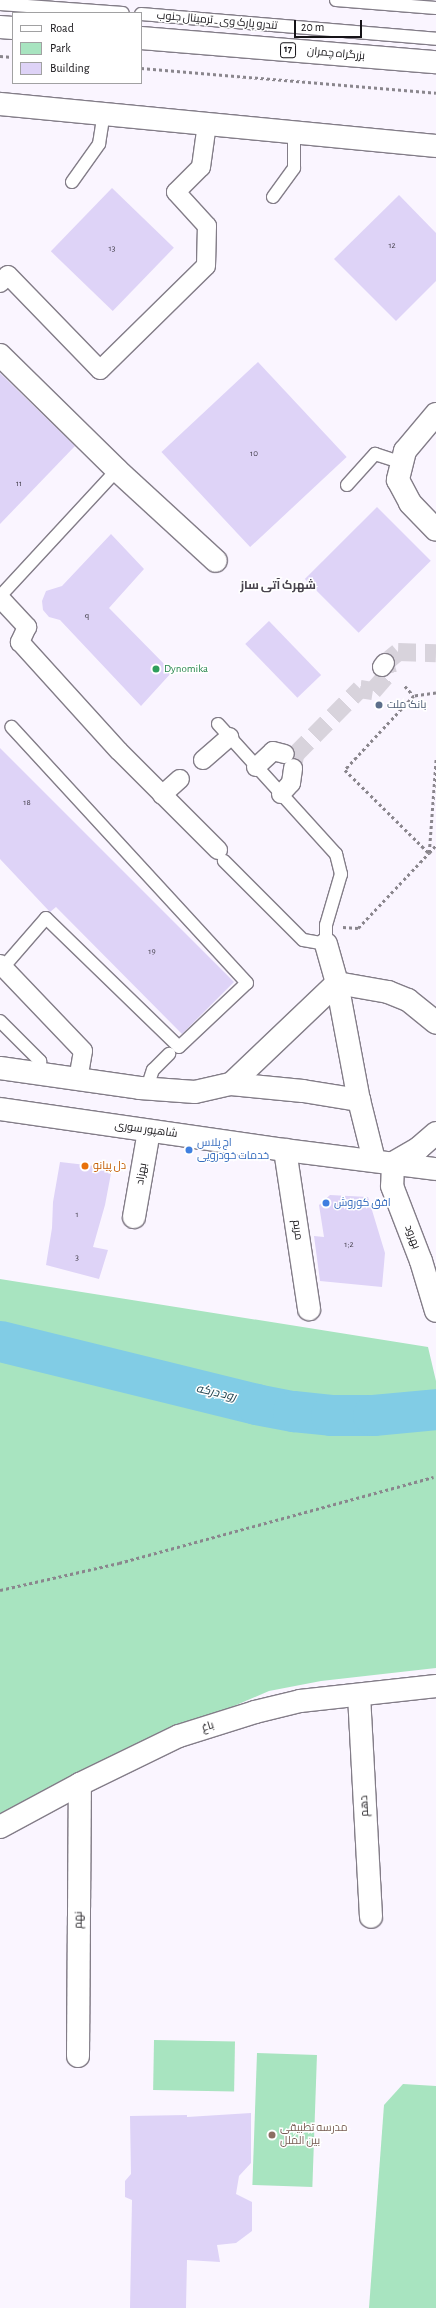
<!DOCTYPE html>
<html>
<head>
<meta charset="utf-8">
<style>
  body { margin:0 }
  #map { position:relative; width:436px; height:2308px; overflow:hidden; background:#faf5ff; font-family:"Alegreya Sans",Cairo,sans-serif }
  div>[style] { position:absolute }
  .green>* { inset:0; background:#a8e4c0; transform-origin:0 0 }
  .river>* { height:41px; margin:-20.5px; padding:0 20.5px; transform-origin:20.5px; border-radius:20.5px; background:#81cce5 }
  .building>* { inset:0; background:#ded3f7; transform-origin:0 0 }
  .pedestrian-tunnel>* { height:18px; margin-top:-9px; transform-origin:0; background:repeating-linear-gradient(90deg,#d8d3dc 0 18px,transparent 0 27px) }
  .path>* { height:2.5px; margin-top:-1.25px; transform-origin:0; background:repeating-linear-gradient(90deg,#8a868d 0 3px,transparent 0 6px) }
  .roads { filter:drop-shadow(1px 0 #837d88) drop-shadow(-1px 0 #837d88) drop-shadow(0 1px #837d88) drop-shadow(0 -1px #837d88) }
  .service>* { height:12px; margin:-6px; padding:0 6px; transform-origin:6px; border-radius:6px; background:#fff }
  .pedestrian>* { height:18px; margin:-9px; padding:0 9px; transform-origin:9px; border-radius:9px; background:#fff }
  .minor>* { height:22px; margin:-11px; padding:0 11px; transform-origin:11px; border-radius:11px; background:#fff }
  .tertiary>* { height:22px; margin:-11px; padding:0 11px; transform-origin:11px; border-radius:11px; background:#fff }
  .trunk>* { height:22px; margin:-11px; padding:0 11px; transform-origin:11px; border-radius:11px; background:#fff }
  .dots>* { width:11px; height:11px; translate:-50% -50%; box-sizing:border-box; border:2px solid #fff; border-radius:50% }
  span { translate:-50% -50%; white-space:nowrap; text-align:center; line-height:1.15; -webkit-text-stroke:3px #fff; paint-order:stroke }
  .number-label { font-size:9px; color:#47434f }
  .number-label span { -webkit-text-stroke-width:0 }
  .shield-label span { padding:1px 3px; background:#fff; border:1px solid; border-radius:3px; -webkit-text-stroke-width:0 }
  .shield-label { font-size:10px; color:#151317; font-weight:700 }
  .street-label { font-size:11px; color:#151317 }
  .leisure-label { font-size:11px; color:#27864d }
  .left { translate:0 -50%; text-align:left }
  .service-label { font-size:11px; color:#4e5e75 }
  .shop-label { font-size:11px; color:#366cbe }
  .food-label { font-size:11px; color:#c56008 }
  .education-label { font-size:11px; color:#785e54 }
  .neighbourhood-label { font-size:12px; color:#48434d; font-weight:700 }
  .water-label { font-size:12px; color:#173a45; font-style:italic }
  .legend { position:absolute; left:12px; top:12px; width:130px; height:72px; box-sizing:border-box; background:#fff; border:1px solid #a1a1a2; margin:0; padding:5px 7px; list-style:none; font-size:12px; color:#151317 }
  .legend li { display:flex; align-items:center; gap:8px; height:20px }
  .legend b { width:20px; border:1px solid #a1a1a2 }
  .scale { position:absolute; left:294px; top:20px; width:68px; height:18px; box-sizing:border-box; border:2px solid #151317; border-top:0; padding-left:5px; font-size:12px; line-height:14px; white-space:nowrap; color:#151317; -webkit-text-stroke:3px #fff; paint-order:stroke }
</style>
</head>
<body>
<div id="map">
  <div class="green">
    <i style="clip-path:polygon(0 1279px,428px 1347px,436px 1381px,436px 1668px,321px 1681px,269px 1691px,174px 1732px,0 1819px)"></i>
    <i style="left:154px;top:2040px;width:81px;height:50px;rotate:1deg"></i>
    <i style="left:257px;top:2053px;width:60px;height:132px;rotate:2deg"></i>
    <i style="clip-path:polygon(403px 2084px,436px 2086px,436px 2308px,369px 2308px,384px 2105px)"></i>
  </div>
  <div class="river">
    <i style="left:0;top:1341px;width:264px;rotate:13.8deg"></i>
    <i style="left:256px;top:1404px;width:38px;rotate:11deg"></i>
    <i style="left:293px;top:1411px;width:38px;rotate:6deg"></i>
    <i style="left:331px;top:1415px;width:42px"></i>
    <i style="left:373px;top:1415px;width:63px;rotate:-5.4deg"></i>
  </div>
  <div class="building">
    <i style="left:112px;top:188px;width:86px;height:88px;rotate:44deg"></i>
    <i style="clip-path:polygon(399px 195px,436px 233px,436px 281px,396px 321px,334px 259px)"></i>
    <i style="left:258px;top:362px;width:130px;height:132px;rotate:47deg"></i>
    <i style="clip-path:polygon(0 373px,75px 446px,0 524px)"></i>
    <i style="left:377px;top:507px;width:76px;height:102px;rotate:45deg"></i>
    <i style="clip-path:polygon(111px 534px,144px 569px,109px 608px,172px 672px,141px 706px,60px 620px,49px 617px,43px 610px,42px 601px,46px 591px,62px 586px)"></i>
    <i style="left:269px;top:621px;width:75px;height:33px;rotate:46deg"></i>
    <i style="clip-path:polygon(0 748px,234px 982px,182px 1034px,56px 907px,50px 912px,0 859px)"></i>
    <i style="clip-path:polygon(60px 1162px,112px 1168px,105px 1205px,93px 1247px,108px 1250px,99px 1279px,46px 1265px,52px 1228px,53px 1202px)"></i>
    <i style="clip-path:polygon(330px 1195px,368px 1197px,385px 1253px,382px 1287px,320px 1281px,314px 1236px,324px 1237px,319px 1205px)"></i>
    <i style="clip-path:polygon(251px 2113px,251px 2163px,239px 2176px,236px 2194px,252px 2202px,252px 2231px,236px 2243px,217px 2245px,220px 2262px,187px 2260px,186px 2308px,130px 2308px,132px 2200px,125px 2197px,125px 2181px,131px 2174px,130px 2116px,187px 2115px,187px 2117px)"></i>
  </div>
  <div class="pedestrian-tunnel">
    <i style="left:293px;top:768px;width:13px;rotate:-81deg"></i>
    <i style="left:295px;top:755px;width:93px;rotate:-45.4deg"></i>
    <i style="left:360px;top:689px;width:13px;rotate:9deg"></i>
    <i style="left:373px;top:691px;width:23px;rotate:-49deg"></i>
    <i style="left:388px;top:674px;width:11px;rotate:-105deg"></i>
    <i style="left:385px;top:663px;width:17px;rotate:-40deg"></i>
    <i style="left:398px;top:652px;width:38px;rotate:2deg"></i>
  </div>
  <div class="path">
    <i style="left:0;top:56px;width:13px;rotate:4deg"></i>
    <i style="left:141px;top:68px;width:296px;rotate:4.8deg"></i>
    <i style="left:405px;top:686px;width:13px;rotate:48deg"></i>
    <i style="left:436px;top:693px;width:22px;rotate:172deg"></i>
    <i style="left:414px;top:696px;width:101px;rotate:133deg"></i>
    <i style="left:345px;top:770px;width:118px;rotate:44.7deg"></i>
    <i style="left:429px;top:853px;width:11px;rotate:-49deg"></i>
    <i style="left:343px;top:927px;width:15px;rotate:4deg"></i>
    <i style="left:358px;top:928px;width:103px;rotate:-46.6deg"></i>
    <i style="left:429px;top:853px;width:95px;rotate:-85.8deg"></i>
    <i style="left:0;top:1590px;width:122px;rotate:-12.8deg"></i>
    <i style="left:119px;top:1563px;width:326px;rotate:-15.3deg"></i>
  </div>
  <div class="roads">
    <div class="service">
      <i style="left:336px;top:0;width:100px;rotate:4.6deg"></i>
      <i style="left:0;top:4px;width:123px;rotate:4.2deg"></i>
      <i style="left:141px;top:14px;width:296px;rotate:4.8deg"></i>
      <i style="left:72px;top:182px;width:47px;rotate:-54.6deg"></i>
      <i style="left:99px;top:144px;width:30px;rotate:-81deg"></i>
      <i style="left:273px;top:197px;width:36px;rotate:-54deg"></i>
      <i style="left:294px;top:168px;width:36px;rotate:-90deg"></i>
      <i style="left:347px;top:485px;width:42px;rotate:-47.9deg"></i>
      <i style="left:375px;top:454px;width:28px;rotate:18deg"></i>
      <i style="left:4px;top:592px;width:166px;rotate:-47.2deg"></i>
      <i style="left:218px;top:724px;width:176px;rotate:47.8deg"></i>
      <i style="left:336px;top:854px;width:21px;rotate:76deg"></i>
      <i style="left:341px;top:874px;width:53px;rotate:106.4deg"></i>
      <i style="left:326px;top:925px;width:19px;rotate:90deg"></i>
      <i style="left:326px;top:944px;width:23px;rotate:-170deg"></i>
      <i style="left:303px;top:940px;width:112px;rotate:-135deg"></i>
      <i style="left:0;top:971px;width:70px;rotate:-49deg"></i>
      <i style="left:46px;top:918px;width:185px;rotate:44.1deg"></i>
      <i style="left:179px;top:1047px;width:93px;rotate:-43.3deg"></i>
      <i style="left:247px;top:983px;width:348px;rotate:-132.6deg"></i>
      <i style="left:0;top:1021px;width:57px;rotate:45deg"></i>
      <i style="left:40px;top:1061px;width:13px;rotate:86deg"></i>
      <i style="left:147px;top:1088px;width:19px;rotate:-72deg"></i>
      <i style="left:153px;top:1070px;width:23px;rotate:-45deg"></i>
    </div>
    <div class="pedestrian">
      <i style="left:0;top:283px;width:11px;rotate:-45deg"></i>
      <i style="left:8px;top:275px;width:132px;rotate:45.9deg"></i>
      <i style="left:100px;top:370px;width:148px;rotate:-44.5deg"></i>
      <i style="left:206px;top:266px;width:40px;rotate:-88.6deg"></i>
      <i style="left:207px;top:226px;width:46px;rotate:-132.4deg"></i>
      <i style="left:176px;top:192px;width:35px;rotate:-45deg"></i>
      <i style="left:201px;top:167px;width:43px;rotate:-82.1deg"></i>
      <i style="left:0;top:598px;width:40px;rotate:47deg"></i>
      <i style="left:27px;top:627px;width:17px;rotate:115deg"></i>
      <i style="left:20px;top:642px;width:147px;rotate:47.8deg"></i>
      <i style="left:119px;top:751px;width:140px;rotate:45deg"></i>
      <i style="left:382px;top:667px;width:5px;rotate:-53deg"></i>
      <i style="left:203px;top:760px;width:35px;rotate:-41deg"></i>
      <i style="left:256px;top:767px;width:23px;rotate:-43deg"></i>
      <i style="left:273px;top:751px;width:12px;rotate:14deg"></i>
      <i style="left:281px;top:794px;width:15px;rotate:-48deg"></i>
      <i style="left:291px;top:783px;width:15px;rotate:-82deg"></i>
      <i style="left:162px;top:795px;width:24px;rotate:-42deg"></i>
      <i style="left:0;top:964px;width:120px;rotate:46.3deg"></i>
      <i style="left:83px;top:1051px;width:28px;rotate:100deg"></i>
    </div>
    <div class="minor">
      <i style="left:0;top:104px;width:438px;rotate:5.5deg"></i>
      <i style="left:0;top:355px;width:164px;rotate:44.5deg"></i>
      <i style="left:117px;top:470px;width:134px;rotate:42.6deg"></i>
      <i style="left:436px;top:414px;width:48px;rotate:130deg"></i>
      <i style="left:405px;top:451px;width:30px;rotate:104deg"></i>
      <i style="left:398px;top:480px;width:26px;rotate:62deg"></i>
      <i style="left:410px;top:503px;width:37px;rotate:46deg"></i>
      <i style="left:326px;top:944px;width:41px;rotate:74.2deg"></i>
      <i style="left:337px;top:983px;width:119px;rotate:79.4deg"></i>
      <i style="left:359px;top:1100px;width:62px;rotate:76deg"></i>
      <i style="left:337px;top:983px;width:52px;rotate:10deg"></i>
      <i style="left:388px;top:992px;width:22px;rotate:22deg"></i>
      <i style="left:408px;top:1000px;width:36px;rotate:39deg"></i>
      <i style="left:0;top:1068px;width:141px;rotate:8.1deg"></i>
      <i style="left:140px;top:1088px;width:55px;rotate:4.2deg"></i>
      <i style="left:195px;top:1092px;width:37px;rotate:-13deg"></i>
      <i style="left:231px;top:1084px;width:146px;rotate:-43.6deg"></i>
      <i style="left:231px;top:1084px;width:72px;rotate:5.6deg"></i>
      <i style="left:303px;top:1091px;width:57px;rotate:9.1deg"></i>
      <i style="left:436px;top:1133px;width:23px;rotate:139deg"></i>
      <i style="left:419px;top:1148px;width:30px;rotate:150deg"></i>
      <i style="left:393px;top:1163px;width:23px;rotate:92deg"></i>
      <i style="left:392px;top:1186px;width:80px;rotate:68.9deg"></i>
      <i style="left:421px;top:1261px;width:52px;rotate:73.3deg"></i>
      <i style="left:285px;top:1150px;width:161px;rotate:81.4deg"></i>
      <i style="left:134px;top:1217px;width:87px;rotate:-80.1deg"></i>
      <i style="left:359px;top:1695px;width:222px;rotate:86.9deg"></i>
      <i style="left:0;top:1827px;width:91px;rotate:-28.3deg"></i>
      <i style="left:80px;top:1784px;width:110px;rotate:-25.9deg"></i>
      <i style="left:179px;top:1736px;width:80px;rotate:-17.5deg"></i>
      <i style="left:255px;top:1712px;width:46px;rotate:-13.7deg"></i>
      <i style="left:300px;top:1701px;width:137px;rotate:-6.3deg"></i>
      <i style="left:78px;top:2056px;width:272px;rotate:-89.6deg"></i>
    </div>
    <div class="tertiary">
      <i style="left:0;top:1109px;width:288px;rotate:8.2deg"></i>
      <i style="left:285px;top:1150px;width:152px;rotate:7.2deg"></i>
    </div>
    <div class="trunk">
      <i style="left:0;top:27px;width:13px;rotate:4deg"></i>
      <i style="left:141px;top:38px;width:296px;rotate:4.7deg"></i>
    </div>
  </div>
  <div class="dots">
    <i style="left:156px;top:669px;background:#2e9e5b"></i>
    <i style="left:379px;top:705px;background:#5c6f8a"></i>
    <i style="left:189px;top:1150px;background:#3f7fe0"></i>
    <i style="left:85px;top:1166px;background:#e8710a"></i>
    <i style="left:326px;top:1203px;background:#3f7fe0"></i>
    <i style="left:272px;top:2135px;background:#8d6e63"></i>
  </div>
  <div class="number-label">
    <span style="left:392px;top:246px">12</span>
    <span style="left:112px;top:249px">13</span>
    <span style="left:254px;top:454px">10</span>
    <span style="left:19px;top:484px">11</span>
    <span style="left:87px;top:618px">۹</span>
    <span style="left:27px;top:803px">18</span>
    <span style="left:152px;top:952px">19</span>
    <span style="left:77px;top:1215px">1</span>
    <span style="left:349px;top:1245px">1;2</span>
    <span style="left:77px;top:1258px">3</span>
  </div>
  <div class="shield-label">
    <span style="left:288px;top:50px">17</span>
  </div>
  <div class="street-label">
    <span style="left:217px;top:21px;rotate:5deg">تندرو پارک وی ـ ترمینال جنوب</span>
    <span style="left:336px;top:54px;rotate:5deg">بزرگراه چمران</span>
    <span style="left:146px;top:1130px;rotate:8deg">شاهپور سوری</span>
    <span style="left:142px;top:1174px;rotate:-81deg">بهزاد</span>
    <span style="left:297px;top:1230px;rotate:82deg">مریم</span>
    <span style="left:412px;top:1237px;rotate:69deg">بهرود</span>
    <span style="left:208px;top:1727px;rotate:-17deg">باغ</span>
    <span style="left:365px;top:1806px;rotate:-93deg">دهم</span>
    <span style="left:79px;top:1920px;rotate:-90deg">نهم</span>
  </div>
  <div class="leisure-label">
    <span class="left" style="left:164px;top:669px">Dynomika</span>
  </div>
  <div class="service-label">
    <span class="left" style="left:387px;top:705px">بانک ملت</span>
  </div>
  <div class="shop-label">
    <span class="left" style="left:197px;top:1150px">اچ پلاس<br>خدمات خودرویی</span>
    <span class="left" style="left:334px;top:1203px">افق کوروش</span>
  </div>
  <div class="food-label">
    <span class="left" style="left:93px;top:1166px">دل پیانو</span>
  </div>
  <div class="education-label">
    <span class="left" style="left:280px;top:2135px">مدرسه تطبیقی<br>بین الملل</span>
  </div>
  <div class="neighbourhood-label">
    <span style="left:278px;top:586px">شهرک آتی ساز</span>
  </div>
  <div class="water-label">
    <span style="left:216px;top:1393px;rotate:13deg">رود درکه</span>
  </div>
  <ul class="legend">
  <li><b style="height:5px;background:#fff"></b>Road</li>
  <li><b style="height:11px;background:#a8e4c0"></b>Park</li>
  <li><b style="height:11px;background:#ded3f7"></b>Building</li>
  </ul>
  <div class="scale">20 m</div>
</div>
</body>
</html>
